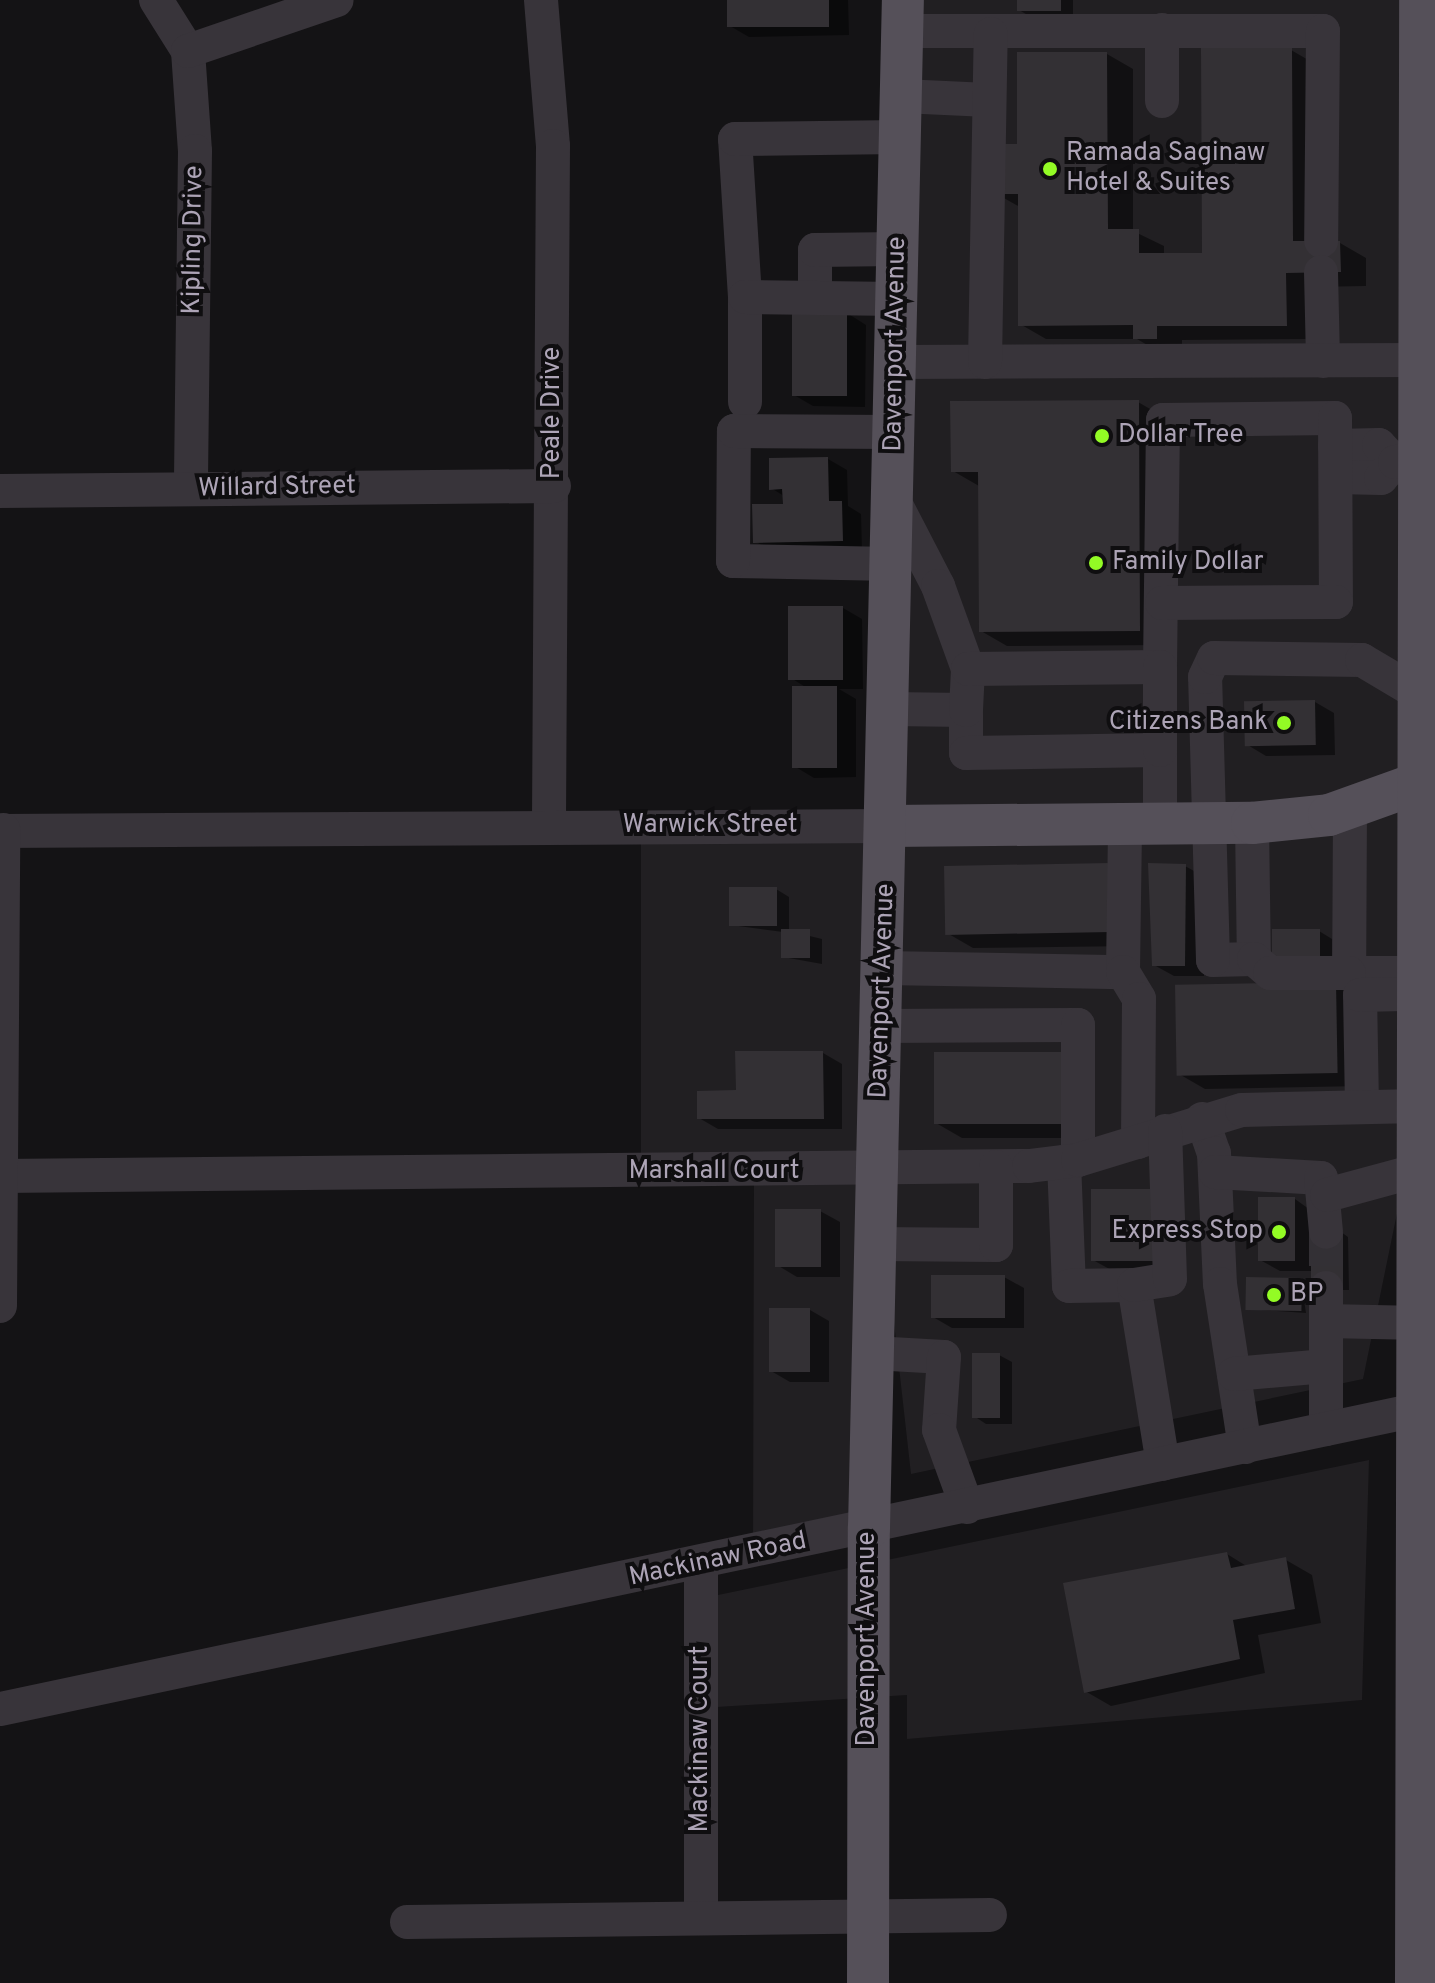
<!DOCTYPE html>
<html>
<head>
<meta charset="utf-8">
<style>
  body { margin:0 }
  #map { position:relative; width:1435px; height:1983px; overflow:hidden; background:#141315; font-family:Overpass,sans-serif }
  div>[style] { position:absolute }
  .built>* { inset:0; background:#211f22 }
  .shadow>* { inset:0; background:#0007 }
  .building>* { inset:0; background:#333034; transform-origin:0 0 }
  .minor-tunnel>* { height:34px; margin-top:-17px; transform-origin:0; background:repeating-linear-gradient(90deg,#333035 0 34px,transparent 0 51px) }
  .minor>* { height:34px; margin:-17px; padding:0 17px; transform-origin:17px; border-radius:17px; background:#38343a }
  .major>* { height:42px; margin:-21px; padding:0 21px; transform-origin:21px; border-radius:21px; background:#555059 }
  .dots>* { width:22px; height:22px; translate:-50% -50%; box-sizing:border-box; border:4px solid #0f0e10; border-radius:50% }
  span { translate:-50% -50%; white-space:nowrap; text-align:center; line-height:1.15; -webkit-text-stroke:8px #0f0e10; paint-order:stroke }
  .poi-label { font-size:26px; color:#ada4b6 }
  .left { translate:0 -50%; text-align:left }
  .right { translate:-100% -50%; text-align:right }
  .street-label { font-size:26px; color:#ada4b6 }
</style>
</head>
<body>
<div id="map">
  <div class="built">
    <i style="clip-path:polygon(903px 0,1420px 0,1419px 1106px,1363px 1379px,911px 1474px,878px 1180px,869px 1528px,753px 1553px,754px 1172px,641px 1173px,641px 826px,887px 826px)"></i>
    <i style="clip-path:polygon(1369px 1460px,1362px 1700px,907px 1739px,907px 1695px,701px 1708px,718px 1595px)"></i>
  </div>
  <div class="shadow">
    <i style="clip-path:polygon(729px 0,848px 0,849px 35px,749px 37px,730px 26px)"></i>
    <i style="clip-path:polygon(1019px 0,1073px 0,1073px 17px,1031px 17px,1019px 10px)"></i>
    <i style="clip-path:polygon(1291px 50px,1317px 65px,1318px 243px,1340px 243px,1366px 258px,1366px 286px,1312px 287px,1312px 339px,1182px 340px,1182px 353px,1161px 353px,1137px 339px,1046px 339px,1020px 324px,1020px 207px,995px 193px,1019px 146px,1107px 54px,1133px 69px,1133px 231px,1164px 246px,1164px 255px,1204px 255px)"></i>
    <i style="clip-path:polygon(847px 313px,866px 325px,865px 407px,813px 406px,794px 395px)"></i>
    <i style="clip-path:polygon(1138px 402px,1164px 417px,1166px 645px,1007px 646px,981px 631px,979px 486px,953px 471px)"></i>
    <i style="clip-path:polygon(828px 459px,847px 470px,848px 506px,861px 514px,862px 551px,774px 553px,755px 541px,785px 506px,784px 496px,771px 488px)"></i>
    <i style="clip-path:polygon(843px 608px,862px 619px,863px 689px,839px 689px,856px 699px,856px 777px,814px 778px,794px 766px,807px 688px,791px 678px)"></i>
    <i style="clip-path:polygon(1315px 702px,1334px 713px,1335px 755px,1266px 756px,1246px 744px)"></i>
    <i style="clip-path:polygon(1110px 865px,1136px 946px,973px 948px,947px 933px)"></i>
    <i style="clip-path:polygon(1185px 866px,1205px 877px,1204px 976px,1174px 976px,1154px 965px)"></i>
    <i style="clip-path:polygon(776px 889px,789px 897px,789px 931px,822px 939px,822px 964px,783px 957px,783px 932px,731px 925px)"></i>
    <i style="clip-path:polygon(1319px 931px,1332px 939px,1332px 967px,1286px 967px)"></i>
    <i style="clip-path:polygon(1336px 984px,1362px 999px,1363px 1086px,1205px 1089px,1179px 1074px)"></i>
    <i style="clip-path:polygon(823px 1053px,842px 1064px,842px 1129px,718px 1129px,699px 1118px)"></i>
    <i style="clip-path:polygon(936px 1054px,1094px 1138px,962px 1138px,936px 1123px)"></i>
    <i style="clip-path:polygon(1093px 1191px,1178px 1271px,1113px 1271px,1093px 1260px)"></i>
    <i style="clip-path:polygon(1295px 1199px,1348px 1237px,1349px 1290px,1319px 1290px,1313px 1271px,1280px 1271px,1260px 1260px)"></i>
    <i style="clip-path:polygon(820px 1211px,840px 1222px,840px 1277px,797px 1277px,777px 1265px)"></i>
    <i style="clip-path:polygon(1004px 1277px,1024px 1288px,1024px 1328px,952px 1328px,933px 1317px)"></i>
    <i style="clip-path:polygon(1301px 1280px,1306px 1313px,1247px 1309px)"></i>
    <i style="clip-path:polygon(810px 1310px,829px 1321px,829px 1382px,790px 1382px,771px 1371px)"></i>
    <i style="clip-path:polygon(999px 1355px,1012px 1362px,1012px 1424px,986px 1424px,974px 1416px)"></i>
    <i style="clip-path:polygon(1227px 1554px,1248px 1567px,1286px 1560px,1312px 1575px,1321px 1623px,1258px 1635px,1265px 1673px,1111px 1706px,1085px 1691px)"></i>
  </div>
  <div class="building">
    <i style="left:727px;top:0;width:102px;height:27px"></i>
    <i style="left:1017px;top:0;width:44px;height:11px"></i>
    <i style="clip-path:polygon(1201px 48px,1292px 48px,1293px 241px,1340px 241px,1341px 272px,1286px 273px,1287px 326px,1157px 326px,1157px 339px,1133px 339px,1133px 325px,1018px 326px,1018px 194px,993px 194px,993px 144px,1017px 144px,1017px 52px,1107px 52px,1108px 229px,1139px 229px,1139px 253px,1202px 253px)"></i>
    <i style="left:792px;top:311px;width:55px;height:85px"></i>
    <i style="clip-path:polygon(1139px 400px,1140px 631px,979px 632px,978px 472px,951px 472px,950px 401px)"></i>
    <i style="clip-path:polygon(828px 457px,829px 501px,842px 501px,843px 541px,753px 543px,752px 504px,783px 504px,782px 489px,769px 490px,769px 458px)"></i>
    <i style="left:788px;top:606px;width:55px;height:74px"></i>
    <i style="left:792px;top:686px;width:45px;height:82px"></i>
    <i style="left:1315px;top:700px;width:45px;height:71px;rotate:89deg"></i>
    <i style="left:1110px;top:863px;width:69px;height:166px;rotate:89deg"></i>
    <i style="clip-path:polygon(1148px 863px,1186px 864px,1185px 966px,1152px 966px)"></i>
    <i style="left:729px;top:887px;width:48px;height:39px"></i>
    <i style="left:781px;top:929px;width:29px;height:29px"></i>
    <i style="left:1272px;top:929px;width:48px;height:32px"></i>
    <i style="left:1336px;top:982px;width:91px;height:161px;rotate:89deg"></i>
    <i style="clip-path:polygon(735px 1051px,823px 1051px,824px 1119px,697px 1119px,697px 1091px,736px 1090px)"></i>
    <i style="left:934px;top:1052px;width:134px;height:72px"></i>
    <i style="left:1091px;top:1189px;width:68px;height:72px"></i>
    <i style="left:1258px;top:1197px;width:37px;height:64px"></i>
    <i style="left:775px;top:1209px;width:46px;height:58px"></i>
    <i style="left:1311px;top:1232px;width:32px;height:56px"></i>
    <i style="left:931px;top:1275px;width:74px;height:43px"></i>
    <i style="left:1246px;top:1277px;width:56px;height:33px;rotate:1deg"></i>
    <i style="left:769px;top:1308px;width:41px;height:64px"></i>
    <i style="left:972px;top:1353px;width:28px;height:65px"></i>
    <i style="clip-path:polygon(1227px 1552px,1231px 1568px,1286px 1557px,1295px 1609px,1233px 1620px,1240px 1659px,1084px 1693px,1063px 1583px)"></i>
  </div>
  <div class="minor-tunnel">
    <i style="left:1326px;top:1232px;width:56px;rotate:90deg"></i>
  </div>
  <div class="minor">
    <i style="left:156px;top:0;width:60px;rotate:57.9deg"></i>
    <i style="left:188px;top:51px;width:100px;rotate:86deg"></i>
    <i style="left:195px;top:151px;width:338px;rotate:90.7deg"></i>
    <i style="left:541px;top:0;width:146px;rotate:85.3deg"></i>
    <i style="left:553px;top:146px;width:680px;rotate:90.34deg"></i>
    <i style="left:1162px;top:30px;width:71px;rotate:90deg"></i>
    <i style="left:902px;top:31px;width:421px"></i>
    <i style="left:1323px;top:31px;width:210px;rotate:90.5deg"></i>
    <i style="left:188px;top:51px;width:157px;rotate:-18.9deg"></i>
    <i style="left:902px;top:96px;width:86px;rotate:2.7deg"></i>
    <i style="left:1321px;top:272px;width:89px;rotate:88.7deg"></i>
    <i style="left:745px;top:297px;width:158px;rotate:-93.6deg"></i>
    <i style="left:735px;top:139px;width:165px;rotate:-0.7deg"></i>
    <i style="left:815px;top:298px;width:48px;rotate:-90deg"></i>
    <i style="left:815px;top:250px;width:83px;rotate:-0.7deg"></i>
    <i style="left:896px;top:362px;width:522px;rotate:-0.22deg"></i>
    <i style="left:985px;top:362px;width:328px;rotate:-89deg"></i>
    <i style="left:745px;top:402px;width:105px;rotate:-90deg"></i>
    <i style="left:745px;top:297px;width:152px;rotate:0.8deg"></i>
    <i style="left:1335px;top:446px;width:44px;rotate:-1.3deg"></i>
    <i style="left:1379px;top:445px;width:23px;rotate:47deg"></i>
    <i style="left:1336px;top:477px;width:45px;rotate:1.3deg"></i>
    <i style="left:1381px;top:478px;width:21px;rotate:-49deg"></i>
    <i style="left:1395px;top:462px;width:22px;rotate:-3deg"></i>
    <i style="left:0;top:491px;width:554px;rotate:-0.52deg"></i>
    <i style="left:894px;top:501px;width:96px;rotate:62.6deg"></i>
    <i style="left:938px;top:586px;width:88px;rotate:70.1deg"></i>
    <i style="left:893px;top:564px;width:160px;rotate:-178.9deg"></i>
    <i style="left:733px;top:561px;width:130px;rotate:-89.6deg"></i>
    <i style="left:734px;top:431px;width:161px;rotate:0.4deg"></i>
    <i style="left:1160px;top:667px;width:247px;rotate:-89.3deg"></i>
    <i style="left:1163px;top:420px;width:172px;rotate:-0.7deg"></i>
    <i style="left:1335px;top:418px;width:184px;rotate:89.7deg"></i>
    <i style="left:1336px;top:602px;width:174px;rotate:179.7deg"></i>
    <i style="left:890px;top:709px;width:76px;rotate:0.8deg"></i>
    <i style="left:966px;top:710px;width:43px;rotate:90deg"></i>
    <i style="left:966px;top:753px;width:194px;rotate:-0.9deg"></i>
    <i style="left:1160px;top:750px;width:74px;rotate:90deg"></i>
    <i style="left:966px;top:710px;width:41px;rotate:-87.2deg"></i>
    <i style="left:968px;top:669px;width:192px;rotate:-0.6deg"></i>
    <i style="left:1160px;top:667px;width:83px;rotate:90deg"></i>
    <i style="left:1350px;top:809px;width:164px;rotate:90.3deg"></i>
    <i style="left:1349px;top:973px;width:69px"></i>
    <i style="left:1252px;top:823px;width:136px;rotate:89.2deg"></i>
    <i style="left:1254px;top:959px;width:41px;rotate:178.6deg"></i>
    <i style="left:1213px;top:960px;width:283px;rotate:-91.6deg"></i>
    <i style="left:1205px;top:677px;width:21px;rotate:-65deg"></i>
    <i style="left:1214px;top:658px;width:148px;rotate:0.8deg"></i>
    <i style="left:1362px;top:660px;width:63px;rotate:30.7deg"></i>
    <i style="left:0;top:831px;width:888px;rotate:-0.32deg"></i>
    <i style="left:1254px;top:959px;width:21px;rotate:41deg"></i>
    <i style="left:1270px;top:973px;width:79px"></i>
    <i style="left:883px;top:968px;width:240px;rotate:1deg"></i>
    <i style="left:1123px;top:972px;width:147px;rotate:-89.2deg"></i>
    <i style="left:1123px;top:972px;width:31px;rotate:59deg"></i>
    <i style="left:1139px;top:999px;width:143px;rotate:90.4deg"></i>
    <i style="left:881px;top:1026px;width:197px;rotate:-0.3deg"></i>
    <i style="left:1078px;top:1025px;width:135px;rotate:90deg"></i>
    <i style="left:1362px;top:1107px;width:112px;rotate:-91deg"></i>
    <i style="left:1360px;top:995px;width:44px;rotate:-1.3deg"></i>
    <i style="left:1202px;top:1119px;width:36px;rotate:71deg"></i>
    <i style="left:1214px;top:1153px;width:131px;rotate:87.4deg"></i>
    <i style="left:1220px;top:1284px;width:165px;rotate:81.3deg"></i>
    <i style="left:1064px;top:1162px;width:124px;rotate:87.7deg"></i>
    <i style="left:1069px;top:1286px;width:65px;rotate:-0.9deg"></i>
    <i style="left:1134px;top:1285px;width:181px;rotate:80.8deg"></i>
    <i style="left:1215px;top:1172px;width:106px;rotate:3.2deg"></i>
    <i style="left:1321px;top:1178px;width:54px;rotate:84.7deg"></i>
    <i style="left:1px;top:1176px;width:1028px;rotate:-0.56deg"></i>
    <i style="left:1029px;top:1166px;width:49px;rotate:-7deg"></i>
    <i style="left:1078px;top:1160px;width:171px;rotate:-17deg"></i>
    <i style="left:1242px;top:1110px;width:177px;rotate:-1.3deg"></i>
    <i style="left:1327px;top:1195px;width:95px;rotate:-15.2deg"></i>
    <i style="left:875px;top:1244px;width:121px;rotate:0.5deg"></i>
    <i style="left:996px;top:1245px;width:78px;rotate:-90deg"></i>
    <i style="left:1134px;top:1285px;width:36px;rotate:-9deg"></i>
    <i style="left:1170px;top:1279px;width:148px;rotate:-91.9deg"></i>
    <i style="left:0;top:1306px;width:476px;rotate:-89.6deg"></i>
    <i style="left:1326px;top:1321px;width:95px;rotate:1.2deg"></i>
    <i style="left:873px;top:1353px;width:71px;rotate:3.2deg"></i>
    <i style="left:944px;top:1357px;width:73px;rotate:93.9deg"></i>
    <i style="left:939px;top:1430px;width:82px;rotate:70deg"></i>
    <i style="left:1234px;top:1374px;width:92px;rotate:-5deg"></i>
    <i style="left:1326px;top:1429px;width:141px;rotate:-90deg"></i>
    <i style="left:0;top:1709px;width:1467px;rotate:-11.92deg"></i>
    <i style="left:701px;top:1915px;width:351px;rotate:-90deg"></i>
    <i style="left:407px;top:1922px;width:583px;rotate:-0.69deg"></i>
  </div>
  <div class="major">
    <i style="left:888px;top:826px;width:364px;rotate:-0.5deg"></i>
    <i style="left:1252px;top:823px;width:77px;rotate:-5.9deg"></i>
    <i style="left:1329px;top:815px;width:113px;rotate:-19.7deg"></i>
    <i style="left:868px;top:1983px;width:455px;rotate:-89.9deg"></i>
    <i style="left:869px;top:1528px;width:1528px;rotate:-88.73deg"></i>
    <i style="left:1416px;top:1983px;width:1983px;rotate:-89.88deg"></i>
  </div>
  <div class="dots">
    <i style="left:1050px;top:169px;background:#93fb25"></i>
    <i style="left:1102px;top:436px;background:#93fb25"></i>
    <i style="left:1096px;top:563px;background:#93fb25"></i>
    <i style="left:1284px;top:723px;background:#93fb25"></i>
    <i style="left:1279px;top:1232px;background:#93fb25"></i>
    <i style="left:1274px;top:1295px;background:#93fb25"></i>
  </div>
  <div class="poi-label">
    <span class="left" style="left:1066px;top:169px">Ramada Saginaw<br>Hotel &amp; Suites</span>
    <span class="left" style="left:1118px;top:436px">Dollar Tree</span>
    <span class="left" style="left:1112px;top:563px">Family Dollar</span>
    <span class="right" style="left:1268px;top:723px">Citizens Bank</span>
    <span class="right" style="left:1263px;top:1232px">Express Stop</span>
    <span class="left" style="left:1290px;top:1295px">BP</span>
  </div>
  <div class="street-label">
    <span style="left:194px;top:240px;rotate:-89deg">Kipling Drive</span>
    <span style="left:896px;top:344px;rotate:-89deg">Davenport Avenue</span>
    <span style="left:553px;top:413px;rotate:-90deg">Peale Drive</span>
    <span style="left:277px;top:488px;rotate:-1deg">Willard Street</span>
    <span style="left:710px;top:826px">Warwick Street</span>
    <span style="left:883px;top:991px;rotate:-88deg">Davenport Avenue</span>
    <span style="left:714px;top:1172px">Marshall Court</span>
    <span style="left:718px;top:1560px;rotate:-12deg">Mackinaw Road</span>
    <span style="left:868px;top:1639px;rotate:-90deg">Davenport Avenue</span>
    <span style="left:701px;top:1739px;rotate:-90deg">Mackinaw Court</span>
  </div>
</div>
</body>
</html>
